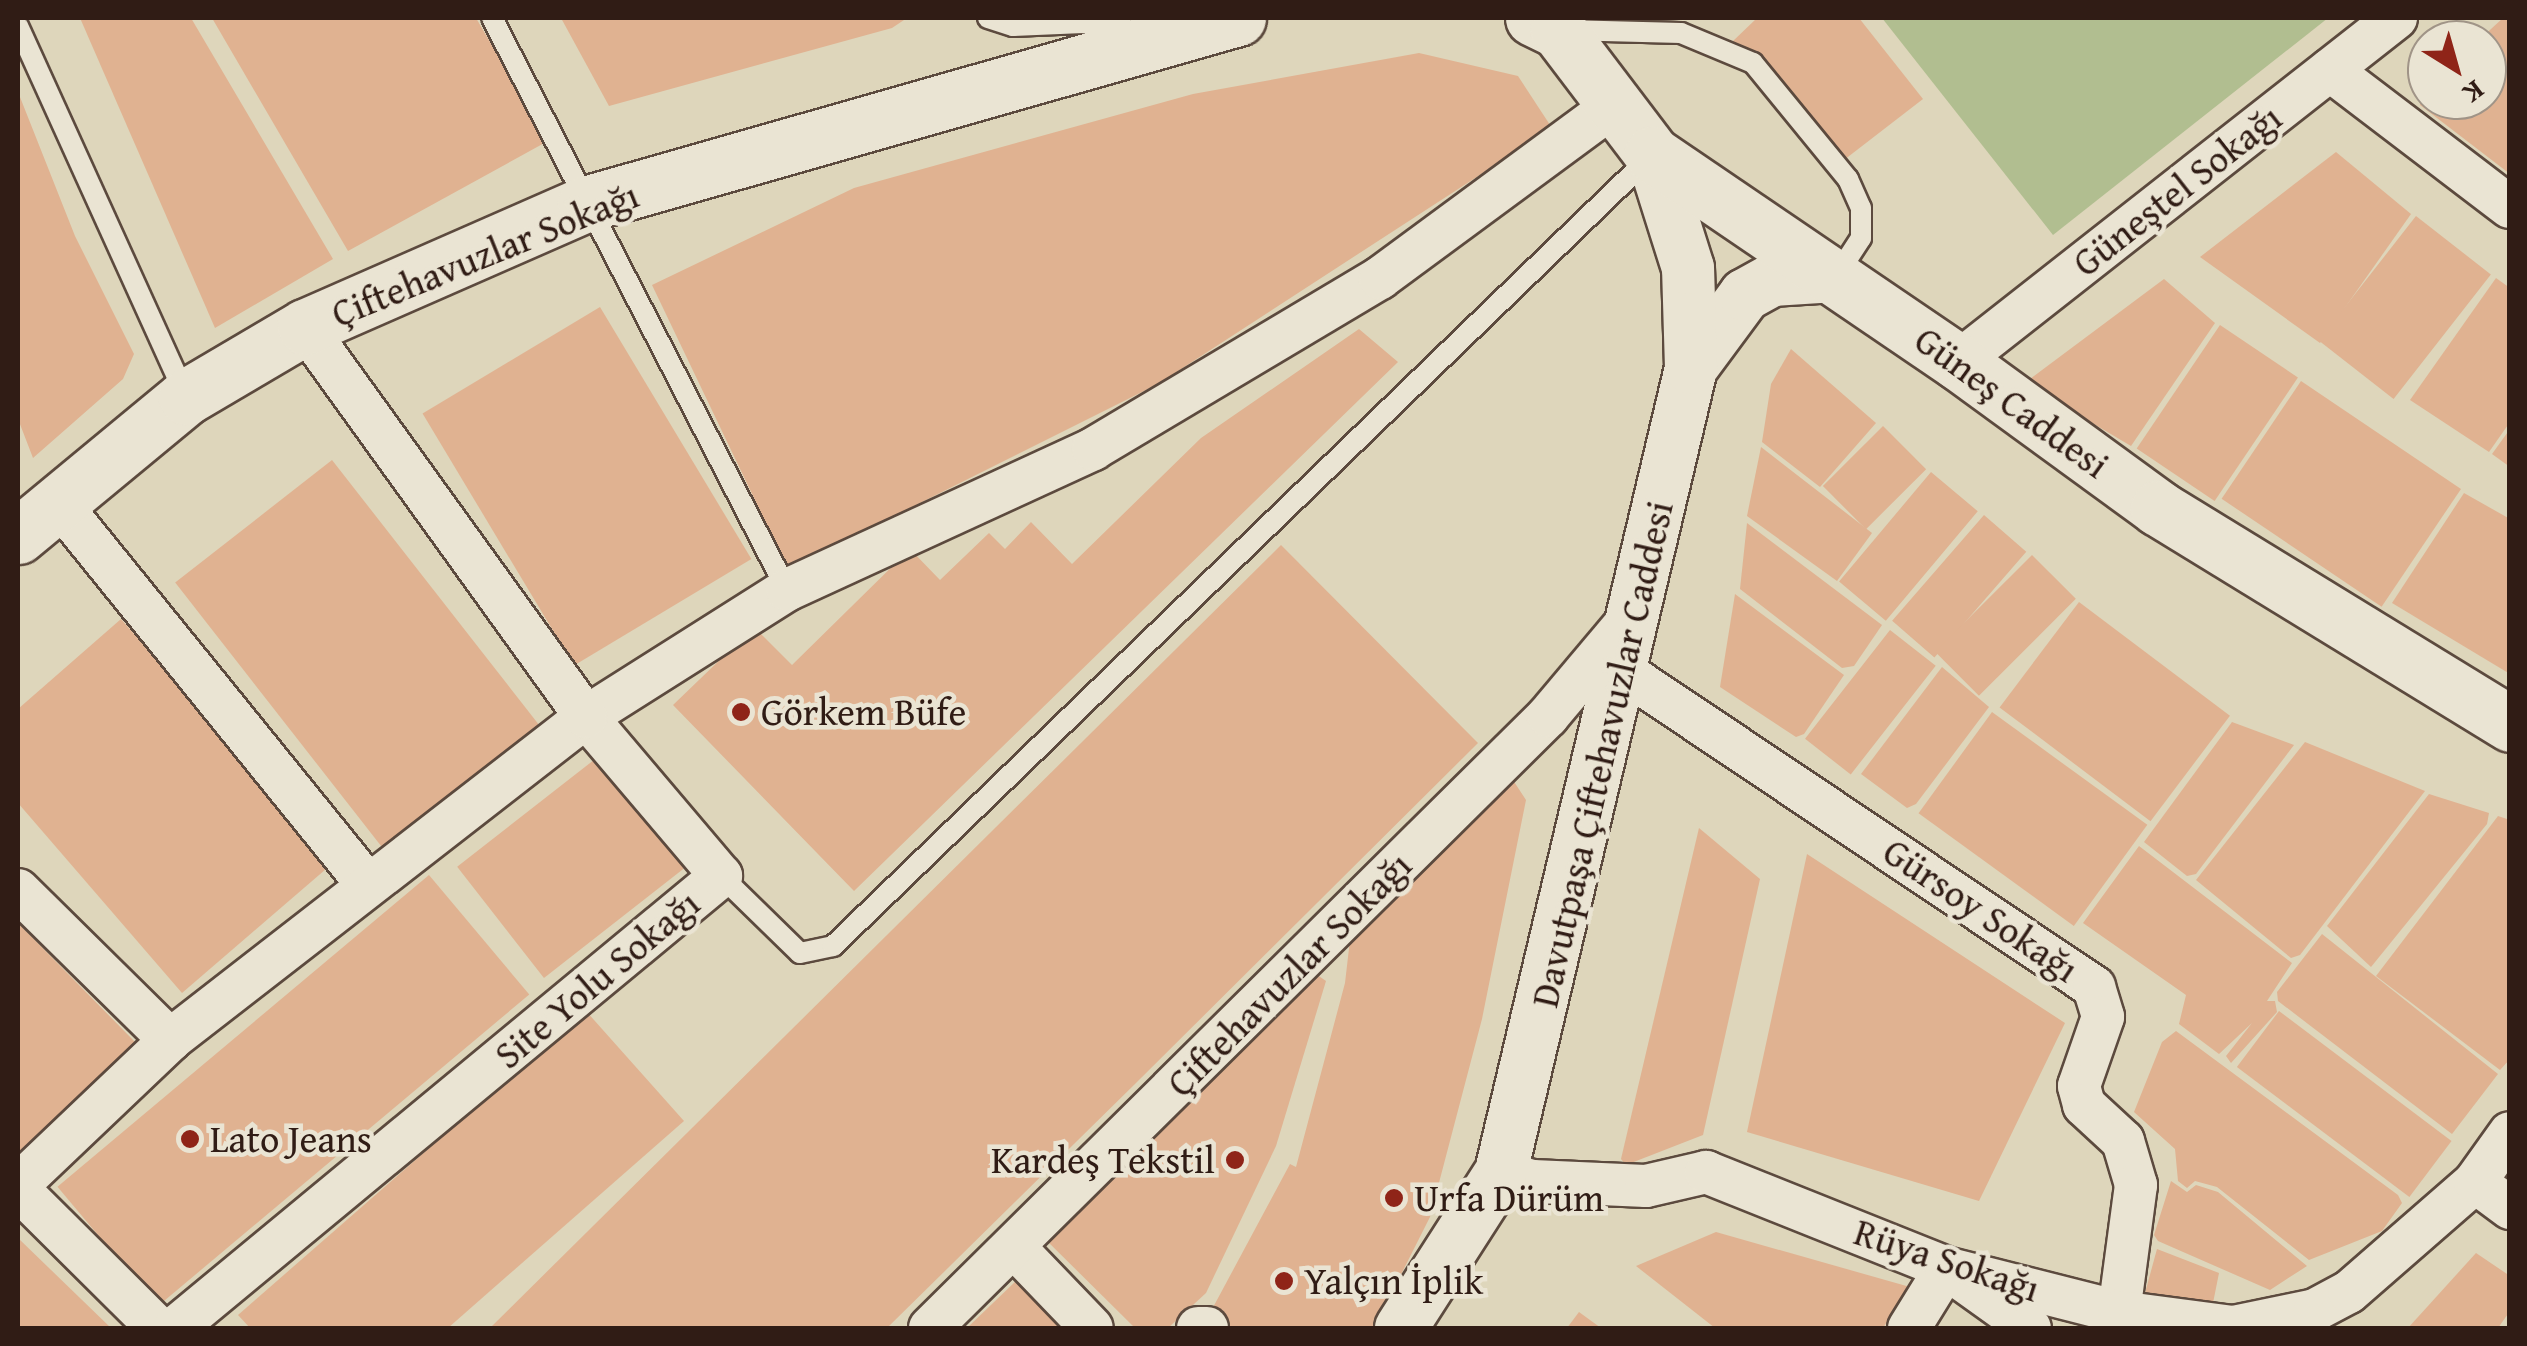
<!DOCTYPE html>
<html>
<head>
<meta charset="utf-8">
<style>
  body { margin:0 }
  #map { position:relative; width:2527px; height:1346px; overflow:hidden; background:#ded6bb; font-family:"Gentium Book Plus",serif }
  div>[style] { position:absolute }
  .green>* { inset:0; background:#b1be90 }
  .building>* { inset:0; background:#e0b291; transform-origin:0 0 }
  .roads { filter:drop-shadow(2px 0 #5c4a3e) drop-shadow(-2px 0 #5c4a3e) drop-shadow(0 2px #5c4a3e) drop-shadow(0 -2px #5c4a3e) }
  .service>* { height:20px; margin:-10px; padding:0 10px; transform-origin:10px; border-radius:10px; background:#eae4d3 }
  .minor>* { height:42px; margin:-21px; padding:0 21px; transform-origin:21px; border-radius:21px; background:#eae4d3 }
  .tertiary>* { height:52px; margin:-26px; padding:0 26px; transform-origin:26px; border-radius:26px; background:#eae4d3 }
  .secondary>* { height:55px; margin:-27.5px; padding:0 27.5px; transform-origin:27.5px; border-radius:27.5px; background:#eae4d3 }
  .dots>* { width:28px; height:28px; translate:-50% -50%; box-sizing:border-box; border:5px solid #eae4d3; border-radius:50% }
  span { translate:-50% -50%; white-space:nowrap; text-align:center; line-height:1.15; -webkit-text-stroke:9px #eae4d3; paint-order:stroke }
  .street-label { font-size:38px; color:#301c15 }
  .poi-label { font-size:38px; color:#301c15 }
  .left { translate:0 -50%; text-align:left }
  .right { translate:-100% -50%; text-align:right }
  .frame { position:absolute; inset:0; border:20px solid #301c15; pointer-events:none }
  .north { position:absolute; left:2407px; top:20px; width:100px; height:100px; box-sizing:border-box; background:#eae4d3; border:2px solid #a09487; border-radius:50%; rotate:143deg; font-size:28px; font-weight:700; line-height:40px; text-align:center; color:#301c15 }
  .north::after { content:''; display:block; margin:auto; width:35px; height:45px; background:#8f2418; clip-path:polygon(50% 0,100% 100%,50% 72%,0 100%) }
</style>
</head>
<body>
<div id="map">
  <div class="green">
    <i style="clip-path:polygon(1882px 18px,2328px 18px,2053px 235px)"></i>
  </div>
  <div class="building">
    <i style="clip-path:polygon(80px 18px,191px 18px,333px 259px,215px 328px)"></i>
    <i style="clip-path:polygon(212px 18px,476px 18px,548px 141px,348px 251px)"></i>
    <i style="clip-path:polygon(561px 18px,907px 18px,892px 28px,609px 106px)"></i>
    <i style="clip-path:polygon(1757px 18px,1859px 18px,1923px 99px,1831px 170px,1732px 42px)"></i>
    <i style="clip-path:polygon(2503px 18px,2510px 18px,2510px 174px,2420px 105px,2425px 72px,2427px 100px,2487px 100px,2487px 40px,2479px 40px)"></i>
    <i style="clip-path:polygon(1419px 53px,1518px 76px,1552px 128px,1158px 384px,788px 569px,652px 285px,854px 188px,1193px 94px)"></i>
    <i style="clip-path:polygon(18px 92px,75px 236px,134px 354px,123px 379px,33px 458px,18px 419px)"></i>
    <i style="clip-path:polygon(2336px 152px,2411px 214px,2320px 343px,2200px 257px)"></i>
    <i style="left:2416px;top:216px;width:95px;height:158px;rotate:38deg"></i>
    <i style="clip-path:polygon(2496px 278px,2510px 288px,2510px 422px,2489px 452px,2410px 400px)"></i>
    <i style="clip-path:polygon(2164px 279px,2215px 323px,2131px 446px,2040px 392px,2030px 379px)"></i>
    <i style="left:600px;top:307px;width:294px;height:207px;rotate:59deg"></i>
    <i style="left:2220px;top:325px;width:94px;height:149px;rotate:34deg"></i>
    <i style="clip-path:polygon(1359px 329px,1398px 362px,854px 891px,673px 705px,754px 627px,792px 665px,910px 549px,940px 580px,989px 533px,1005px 549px,1031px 522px,1072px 564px,1201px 438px)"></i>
    <i style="clip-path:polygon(1791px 349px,1876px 423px,1820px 487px,1762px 442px,1771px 384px)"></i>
    <i style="left:2301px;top:381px;width:193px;height:142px;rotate:34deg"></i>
    <i style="left:1883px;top:426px;width:61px;height:85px;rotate:45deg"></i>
    <i style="clip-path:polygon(2510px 429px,2510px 467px,2492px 454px)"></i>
    <i style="clip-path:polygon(1761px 447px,1872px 533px,1837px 581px,1747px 516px)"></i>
    <i style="left:332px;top:460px;width:337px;height:199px;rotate:52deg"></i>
    <i style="left:1931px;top:472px;width:61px;height:143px;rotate:40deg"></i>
    <i style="clip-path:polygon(2464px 493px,2510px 519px,2510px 674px,2392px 603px)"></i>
    <i style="left:1984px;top:515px;width:56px;height:140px;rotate:41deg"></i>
    <i style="clip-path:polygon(1747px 523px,1882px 625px,1854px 666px,1842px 668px,1740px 589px)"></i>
    <i style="clip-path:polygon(1281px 545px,1478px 743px,1136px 1083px,887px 1328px,490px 1328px)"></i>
    <i style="left:2032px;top:555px;width:62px;height:137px;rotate:45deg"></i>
    <i style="clip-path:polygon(1735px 594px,1844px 675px,1804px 734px,1796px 737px,1720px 687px)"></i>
    <i style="left:2079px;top:602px;width:189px;height:132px;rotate:37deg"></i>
    <i style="clip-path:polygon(121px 619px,333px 863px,182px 993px,18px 803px,18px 709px)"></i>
    <i style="left:1890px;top:630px;width:58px;height:138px;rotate:38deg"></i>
    <i style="clip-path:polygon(1942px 667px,1989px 707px,1916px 804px,1907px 808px,1861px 774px)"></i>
    <i style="left:1992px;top:712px;width:192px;height:125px;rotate:36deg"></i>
    <i style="clip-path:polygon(2232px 722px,2294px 745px,2196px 874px,2187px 876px,2144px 842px)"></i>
    <i style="clip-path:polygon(2305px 742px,2425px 791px,2300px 955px,2291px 958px,2196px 880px)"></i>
    <i style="left:599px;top:756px;width:141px;height:180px;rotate:52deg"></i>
    <i style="clip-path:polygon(1507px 771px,1526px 800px,1482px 1019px,1430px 1217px,1374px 1328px,1233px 1328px,1210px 1313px,1290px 1164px,1296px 1167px,1345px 983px,1351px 931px)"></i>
    <i style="clip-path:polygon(2429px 794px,2489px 813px,2487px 824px,2371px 967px,2327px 926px)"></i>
    <i style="clip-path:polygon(2498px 816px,2510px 820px,2510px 1059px,2500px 1070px,2376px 976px)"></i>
    <i style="clip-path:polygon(1699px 828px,1760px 879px,1703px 1135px,1626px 1165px,1621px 1159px)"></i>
    <i style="clip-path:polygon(2139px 846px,2292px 963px,2267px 1001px,2275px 1001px,2277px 1012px,2231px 1063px,2226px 1056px,2252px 1023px,2219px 1054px,2179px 1024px,2186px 995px,2083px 923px)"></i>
    <i style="clip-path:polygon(1807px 854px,2065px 1023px,1979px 1201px,1747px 1132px)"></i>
    <i style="left:429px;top:875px;width:156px;height:485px;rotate:50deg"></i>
    <i style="clip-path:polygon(18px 923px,135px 1042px,18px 1158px)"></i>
    <i style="clip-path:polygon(2322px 934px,2498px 1074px,2452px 1134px,2278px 1001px,2277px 992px)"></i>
    <i style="clip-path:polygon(1313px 972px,1326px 981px,1276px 1146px,1206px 1293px,1168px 1328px,1135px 1328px,1042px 1236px)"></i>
    <i style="clip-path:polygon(586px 1011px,684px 1121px,448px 1328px,250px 1328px,238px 1315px)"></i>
    <i style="left:2279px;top:1011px;width:216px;height:70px;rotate:37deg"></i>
    <i style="clip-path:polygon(2176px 1031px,2398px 1195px,2402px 1203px,2382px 1231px,2309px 1260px,2217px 1187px,2195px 1181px,2187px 1188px,2178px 1181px,2175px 1149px,2134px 1112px,2162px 1042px)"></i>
    <i style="clip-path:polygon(2171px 1181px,2187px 1192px,2196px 1185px,2218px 1192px,2307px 1266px,2270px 1290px,2158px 1241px,2154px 1235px)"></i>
    <i style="clip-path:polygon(1716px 1232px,1910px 1287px,1883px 1328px,1715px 1328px,1636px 1266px)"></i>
    <i style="clip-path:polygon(18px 1238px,111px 1328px,18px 1328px)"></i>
    <i style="clip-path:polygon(2157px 1249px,2219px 1273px,2212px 1308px,2204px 1312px,2145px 1293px)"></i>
    <i style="clip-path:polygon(2476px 1253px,2510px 1276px,2510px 1311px,2498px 1328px,2408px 1328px)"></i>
    <i style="clip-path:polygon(1018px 1279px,1066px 1328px,967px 1328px)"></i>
    <i style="clip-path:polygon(1579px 1312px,1601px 1328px,1567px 1328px)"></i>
  </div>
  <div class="roads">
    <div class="service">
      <i style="left:492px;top:18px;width:644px;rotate:62.72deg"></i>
      <i style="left:988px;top:18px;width:26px;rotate:18deg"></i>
      <i style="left:1013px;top:26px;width:70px;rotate:-2.5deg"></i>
      <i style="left:1083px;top:23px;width:54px;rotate:8.6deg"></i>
      <i style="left:18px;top:26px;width:407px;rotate:65.6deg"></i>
      <i style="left:1565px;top:30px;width:116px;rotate:1.5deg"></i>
      <i style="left:1681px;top:33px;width:78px;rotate:22.6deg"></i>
      <i style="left:1753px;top:63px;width:150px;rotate:50.7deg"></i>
      <i style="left:1848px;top:179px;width:32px;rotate:66deg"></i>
      <i style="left:1861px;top:208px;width:30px;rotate:90deg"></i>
      <i style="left:1861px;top:238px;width:44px;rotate:123deg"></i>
      <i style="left:721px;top:876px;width:110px;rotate:44.3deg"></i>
      <i style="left:800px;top:953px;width:34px;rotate:-12deg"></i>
      <i style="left:833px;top:946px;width:1137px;rotate:-44deg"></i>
    </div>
    <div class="minor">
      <i style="left:2330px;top:70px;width:226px;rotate:37.3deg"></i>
      <i style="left:1958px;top:362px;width:557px;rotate:-38.15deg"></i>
      <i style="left:57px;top:501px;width:491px;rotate:51deg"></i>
      <i style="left:1624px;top:672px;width:566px;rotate:33.83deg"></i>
      <i style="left:2094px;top:987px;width:31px;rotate:73deg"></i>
      <i style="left:2103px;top:1017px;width:73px;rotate:109.2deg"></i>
      <i style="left:2079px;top:1086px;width:20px;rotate:75deg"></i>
      <i style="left:2084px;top:1105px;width:53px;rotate:42.7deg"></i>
      <i style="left:2123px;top:1141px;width:46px;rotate:73.5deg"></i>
      <i style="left:2136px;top:1185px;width:128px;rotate:97.6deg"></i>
      <i style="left:18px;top:890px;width:214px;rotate:44.6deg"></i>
      <i style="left:1501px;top:1172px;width:33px;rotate:16deg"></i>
      <i style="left:1533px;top:1181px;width:113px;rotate:2.5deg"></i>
      <i style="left:1646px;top:1186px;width:62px;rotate:-13.1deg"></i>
      <i style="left:1706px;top:1172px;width:258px;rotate:21.8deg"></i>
      <i style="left:1946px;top:1268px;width:179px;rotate:14.3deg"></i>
      <i style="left:2119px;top:1312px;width:115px;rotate:7.5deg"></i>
      <i style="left:2233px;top:1327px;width:84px;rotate:-11.7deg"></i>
      <i style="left:2315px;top:1310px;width:38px;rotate:-28deg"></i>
      <i style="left:2349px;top:1292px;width:167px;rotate:-41.1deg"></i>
      <i style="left:2475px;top:1182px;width:60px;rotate:-54.5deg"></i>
      <i style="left:2475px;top:1182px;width:44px;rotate:36.6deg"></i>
      <i style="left:18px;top:1185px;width:210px;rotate:-43.6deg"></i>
      <i style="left:170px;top:1040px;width:527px;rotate:-37.83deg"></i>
      <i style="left:586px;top:717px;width:238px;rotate:-32.3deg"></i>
      <i style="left:787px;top:590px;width:337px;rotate:-24.7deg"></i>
      <i style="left:1093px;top:449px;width:334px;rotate:-30.8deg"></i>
      <i style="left:1380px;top:278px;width:290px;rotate:-36.4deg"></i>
      <i style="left:18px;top:1189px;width:197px;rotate:44.8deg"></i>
      <i style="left:1014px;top:1247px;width:112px;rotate:46.1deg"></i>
      <i style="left:175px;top:1328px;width:709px;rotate:-39.62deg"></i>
      <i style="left:721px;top:876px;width:209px;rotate:-130.3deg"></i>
      <i style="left:586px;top:717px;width:481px;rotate:-125.8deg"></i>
      <i style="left:930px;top:1328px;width:870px;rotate:-44.72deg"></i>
      <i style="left:1548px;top:716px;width:124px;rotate:-49.9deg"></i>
      <i style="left:1198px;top:1328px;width:9px"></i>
      <i style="left:1909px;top:1328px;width:70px;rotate:-58.3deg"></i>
      <i style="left:1946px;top:1268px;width:103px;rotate:35.5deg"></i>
    </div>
    <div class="tertiary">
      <i style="left:1691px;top:368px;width:91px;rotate:-53.5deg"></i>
      <i style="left:1745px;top:295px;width:31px;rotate:-29deg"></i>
      <i style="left:1772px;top:280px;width:63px;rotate:-3.6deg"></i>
      <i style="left:1401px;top:1328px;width:185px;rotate:-57.3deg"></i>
      <i style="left:1501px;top:1172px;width:826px;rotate:-76.7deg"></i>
      <i style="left:1691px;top:368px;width:100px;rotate:-91.7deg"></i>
      <i style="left:1688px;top:268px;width:120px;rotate:-107.5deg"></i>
    </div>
    <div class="secondary">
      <i style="left:1533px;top:18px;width:28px;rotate:26deg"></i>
      <i style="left:1558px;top:30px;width:156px;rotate:52.8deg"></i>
      <i style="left:1652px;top:154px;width:370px;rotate:34.2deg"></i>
      <i style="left:1958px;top:362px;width:248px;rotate:36.1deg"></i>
      <i style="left:2158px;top:508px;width:413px;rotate:31.5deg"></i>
      <i style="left:18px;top:536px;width:218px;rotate:-39.6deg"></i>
      <i style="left:186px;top:397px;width:138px;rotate:-30.5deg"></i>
      <i style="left:305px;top:327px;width:306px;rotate:-23.7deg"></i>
      <i style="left:585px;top:204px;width:679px;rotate:-15.9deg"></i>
    </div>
  </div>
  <div class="dots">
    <i style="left:741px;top:712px;background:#8f2418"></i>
    <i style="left:190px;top:1139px;background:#8f2418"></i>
    <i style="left:1235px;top:1160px;background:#8f2418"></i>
    <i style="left:1394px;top:1198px;background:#8f2418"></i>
    <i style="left:1284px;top:1281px;background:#8f2418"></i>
  </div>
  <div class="street-label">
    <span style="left:2177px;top:190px;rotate:-38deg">Güneştel Sokağı</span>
    <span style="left:485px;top:254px;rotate:-22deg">Çiftehavuzlar Sokağı</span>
    <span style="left:2012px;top:402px;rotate:36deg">Güneş Caddesi</span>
    <span style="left:1602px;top:754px;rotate:-77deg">Davutpaşa Çiftehavuzlar Caddesi</span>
    <span style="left:1981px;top:910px;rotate:34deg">Gürsoy Sokağı</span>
    <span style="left:1289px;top:974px;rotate:-45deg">Çiftehavuzlar Sokağı</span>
    <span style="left:597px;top:979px;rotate:-40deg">Site Yolu Sokağı</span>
    <span style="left:1947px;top:1260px;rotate:18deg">Rüya Sokağı</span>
  </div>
  <div class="poi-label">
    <span class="left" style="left:761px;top:712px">Görkem Büfe</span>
    <span class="left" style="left:210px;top:1139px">Lato Jeans</span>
    <span class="right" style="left:1215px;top:1160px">Kardeş Tekstil</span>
    <span class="left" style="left:1414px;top:1198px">Urfa Dürüm</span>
    <span class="left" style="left:1304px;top:1281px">Yalçın İplik</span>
  </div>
  <div class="frame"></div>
  <div class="north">K</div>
</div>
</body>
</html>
